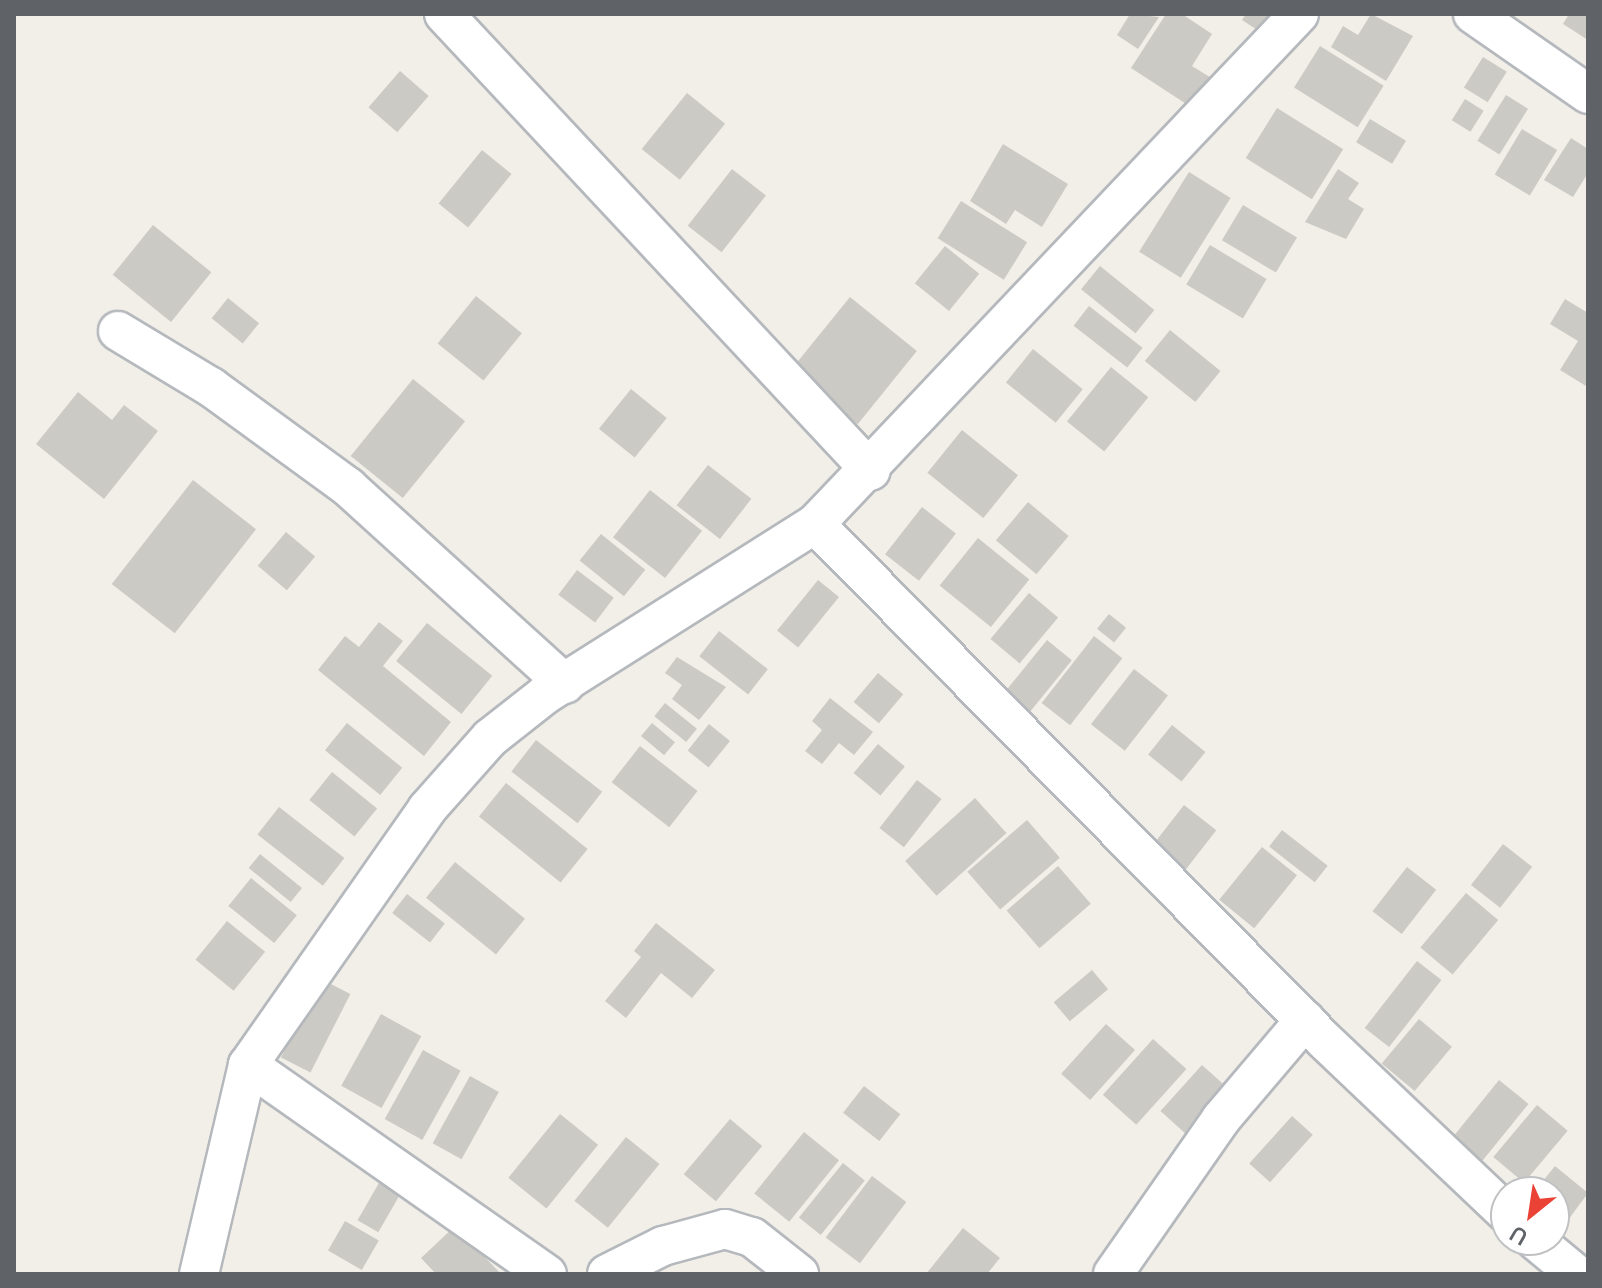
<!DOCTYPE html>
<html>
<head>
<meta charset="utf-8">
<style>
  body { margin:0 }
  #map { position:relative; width:1602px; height:1288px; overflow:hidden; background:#f1efe8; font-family:"Nunito Sans",sans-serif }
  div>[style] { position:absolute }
  .building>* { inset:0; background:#cccac5; transform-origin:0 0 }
  .roads { filter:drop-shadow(2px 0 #b5b8bc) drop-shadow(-2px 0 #b5b8bc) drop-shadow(0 2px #b5b8bc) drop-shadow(0 -2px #b5b8bc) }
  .minor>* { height:38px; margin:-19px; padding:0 19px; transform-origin:19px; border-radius:19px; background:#fff }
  span { translate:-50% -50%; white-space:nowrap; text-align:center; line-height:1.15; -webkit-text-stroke:7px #fff; paint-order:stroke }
  .frame { position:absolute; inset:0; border:16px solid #5f6368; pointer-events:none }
  .north { position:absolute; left:1490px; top:1176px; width:80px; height:80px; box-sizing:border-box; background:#fff; border:2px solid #bfc1c3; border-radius:50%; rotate:210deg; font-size:22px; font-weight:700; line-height:32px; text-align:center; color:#5f6368 }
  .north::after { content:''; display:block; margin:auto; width:28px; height:36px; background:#ea4335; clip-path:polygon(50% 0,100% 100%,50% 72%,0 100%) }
</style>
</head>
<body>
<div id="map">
  <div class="building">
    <i style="clip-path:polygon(1130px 14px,1159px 17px,1138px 49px,1117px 35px)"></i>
    <i style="clip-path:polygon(1166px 14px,1182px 14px,1212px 34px,1192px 66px,1213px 79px,1194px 109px,1131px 68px)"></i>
    <i style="clip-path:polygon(1246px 14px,1279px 14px,1265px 35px,1242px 20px)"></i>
    <i style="clip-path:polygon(1371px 14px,1413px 36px,1386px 81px,1331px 47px,1343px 26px,1358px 35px)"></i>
    <i style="clip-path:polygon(1569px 14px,1588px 14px,1588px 40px,1563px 24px)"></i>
    <i style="left:1320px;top:46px;width:75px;height:49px;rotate:32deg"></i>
    <i style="left:1483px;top:57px;width:28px;height:36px;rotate:32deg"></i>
    <i style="left:400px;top:71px;width:38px;height:48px;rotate:41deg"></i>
    <i style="left:687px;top:93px;width:49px;height:72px;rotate:39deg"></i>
    <i style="left:1506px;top:95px;width:26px;height:54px;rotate:32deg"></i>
    <i style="left:1465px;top:99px;width:22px;height:25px;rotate:32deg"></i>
    <i style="left:1277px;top:108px;width:78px;height:59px;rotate:32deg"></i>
    <i style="left:1370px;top:119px;width:42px;height:27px;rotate:31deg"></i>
    <i style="left:1522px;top:129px;width:41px;height:53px;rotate:31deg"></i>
    <i style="clip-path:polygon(1571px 138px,1588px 149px,1588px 173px,1573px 197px,1544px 180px)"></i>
    <i style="clip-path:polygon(1003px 144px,1068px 184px,1042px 227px,1015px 210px,1006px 224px,970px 201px)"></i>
    <i style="left:482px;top:150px;width:38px;height:69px;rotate:39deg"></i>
    <i style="left:732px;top:169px;width:43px;height:72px;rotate:38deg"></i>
    <i style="clip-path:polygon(1338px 169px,1359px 183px,1348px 199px,1364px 209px,1346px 239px,1305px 222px)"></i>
    <i style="left:1189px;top:172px;width:49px;height:94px;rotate:32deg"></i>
    <i style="left:961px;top:201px;width:78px;height:44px;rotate:32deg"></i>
    <i style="left:1243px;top:205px;width:63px;height:41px;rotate:31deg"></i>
    <i style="left:153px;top:225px;width:75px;height:64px;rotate:39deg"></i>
    <i style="left:1210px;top:245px;width:66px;height:46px;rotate:31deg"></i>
    <i style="left:945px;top:246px;width:44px;height:48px;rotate:39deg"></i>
    <i style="left:1100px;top:266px;width:70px;height:30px;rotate:39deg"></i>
    <i style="left:476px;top:296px;width:59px;height:61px;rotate:39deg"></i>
    <i style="left:850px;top:297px;width:86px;height:94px;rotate:39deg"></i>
    <i style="left:228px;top:298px;width:40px;height:26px;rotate:39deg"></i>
    <i style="clip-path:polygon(1565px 299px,1588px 313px,1586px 386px,1560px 370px,1578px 341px,1550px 324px)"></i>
    <i style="left:1089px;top:306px;width:68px;height:25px;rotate:38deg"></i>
    <i style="left:1170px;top:330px;width:65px;height:40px;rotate:39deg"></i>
    <i style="left:1033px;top:349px;width:64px;height:43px;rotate:39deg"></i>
    <i style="left:1111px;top:367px;width:48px;height:70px;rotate:39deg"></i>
    <i style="left:413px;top:379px;width:67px;height:99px;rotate:39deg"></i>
    <i style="left:631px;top:389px;width:46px;height:51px;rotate:39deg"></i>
    <i style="clip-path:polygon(78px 392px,112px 420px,124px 405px,158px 431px,104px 499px,36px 444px)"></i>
    <i style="left:962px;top:430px;width:72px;height:55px;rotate:39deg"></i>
    <i style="left:708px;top:465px;width:55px;height:51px;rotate:38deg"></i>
    <i style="left:193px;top:480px;width:80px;height:132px;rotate:38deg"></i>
    <i style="left:650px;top:490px;width:66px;height:60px;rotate:38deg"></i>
    <i style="left:1028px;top:502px;width:53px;height:50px;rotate:40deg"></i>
    <i style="left:922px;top:507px;width:43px;height:60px;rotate:38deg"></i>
    <i style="left:286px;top:532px;width:38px;height:44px;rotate:40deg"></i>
    <i style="left:601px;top:534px;width:57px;height:34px;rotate:39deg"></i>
    <i style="left:978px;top:538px;width:66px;height:61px;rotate:39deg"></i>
    <i style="left:577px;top:570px;width:46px;height:31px;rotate:37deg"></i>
    <i style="left:818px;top:580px;width:27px;height:65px;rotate:39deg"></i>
    <i style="left:1029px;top:593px;width:38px;height:60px;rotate:40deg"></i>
    <i style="left:1109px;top:614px;width:22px;height:19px;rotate:39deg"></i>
    <i style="clip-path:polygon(379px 622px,403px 641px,383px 666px,451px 722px,424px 756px,318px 670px,345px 636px,359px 647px)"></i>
    <i style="left:427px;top:623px;width:84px;height:49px;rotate:39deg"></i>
    <i style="left:719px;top:631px;width:62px;height:32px;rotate:38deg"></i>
    <i style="left:1094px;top:636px;width:36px;height:85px;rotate:38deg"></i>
    <i style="left:1047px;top:640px;width:32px;height:67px;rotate:39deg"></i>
    <i style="clip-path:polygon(677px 657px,726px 687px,699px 720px,672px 699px,682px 685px,665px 673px)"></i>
    <i style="left:1134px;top:669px;width:43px;height:70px;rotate:38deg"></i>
    <i style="left:878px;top:673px;width:33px;height:38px;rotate:40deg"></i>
    <i style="clip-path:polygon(830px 698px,873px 732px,854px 755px,839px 743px,822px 764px,805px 751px,822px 730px,812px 721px)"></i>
    <i style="left:665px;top:703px;width:41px;height:17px;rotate:39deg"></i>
    <i style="left:347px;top:723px;width:71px;height:35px;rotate:39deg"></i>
    <i style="left:652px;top:723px;width:30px;height:17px;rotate:40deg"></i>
    <i style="left:709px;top:724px;width:27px;height:34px;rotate:39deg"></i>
    <i style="left:1172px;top:725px;width:43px;height:38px;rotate:39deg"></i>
    <i style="left:536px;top:740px;width:84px;height:40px;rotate:38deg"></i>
    <i style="left:878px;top:744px;width:35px;height:38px;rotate:40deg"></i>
    <i style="left:640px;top:746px;width:73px;height:46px;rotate:38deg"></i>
    <i style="left:332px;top:772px;width:58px;height:36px;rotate:39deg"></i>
    <i style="left:917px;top:780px;width:31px;height:61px;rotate:38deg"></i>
    <i style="left:506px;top:783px;width:105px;height:43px;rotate:39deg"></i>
    <i style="left:975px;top:798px;width:47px;height:94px;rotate:48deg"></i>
    <i style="left:1184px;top:805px;width:41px;height:50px;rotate:38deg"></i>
    <i style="left:279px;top:807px;width:83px;height:35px;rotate:38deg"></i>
    <i style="left:1027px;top:820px;width:50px;height:79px;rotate:49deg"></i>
    <i style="left:1282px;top:830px;width:58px;height:21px;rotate:38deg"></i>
    <i style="left:1503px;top:844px;width:37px;height:52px;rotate:38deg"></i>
    <i style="left:1262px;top:847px;width:45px;height:68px;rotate:39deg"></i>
    <i style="left:260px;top:854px;width:54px;height:18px;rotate:39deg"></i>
    <i style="left:455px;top:862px;width:90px;height:46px;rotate:39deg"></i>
    <i style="left:1058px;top:866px;width:50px;height:68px;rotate:49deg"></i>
    <i style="left:1407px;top:867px;width:37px;height:56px;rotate:38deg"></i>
    <i style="left:251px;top:878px;width:59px;height:36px;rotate:39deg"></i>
    <i style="left:1466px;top:893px;width:42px;height:71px;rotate:40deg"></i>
    <i style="left:407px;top:894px;width:48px;height:24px;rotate:38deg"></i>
    <i style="left:227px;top:921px;width:49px;height:50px;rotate:39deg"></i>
    <i style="clip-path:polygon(656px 923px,715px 970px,692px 998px,661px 973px,626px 1018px,605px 1001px,641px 957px,634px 951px)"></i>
    <i style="left:1417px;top:961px;width:31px;height:85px;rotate:38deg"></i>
    <i style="left:1092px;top:970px;width:25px;height:50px;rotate:50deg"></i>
    <i style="left:321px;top:979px;width:33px;height:88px;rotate:27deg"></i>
    <i style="left:381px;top:1014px;width:46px;height:82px;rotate:29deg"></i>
    <i style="left:1419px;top:1019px;width:43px;height:58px;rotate:40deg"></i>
    <i style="left:1106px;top:1024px;width:39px;height:67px;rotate:42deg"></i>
    <i style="left:1153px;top:1039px;width:45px;height:75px;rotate:42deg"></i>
    <i style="left:423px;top:1050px;width:43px;height:79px;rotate:29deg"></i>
    <i style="left:1202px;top:1065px;width:42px;height:62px;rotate:42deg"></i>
    <i style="left:470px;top:1076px;width:33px;height:77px;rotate:29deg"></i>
    <i style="left:1499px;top:1080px;width:38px;height:80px;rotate:39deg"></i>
    <i style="left:864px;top:1086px;width:46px;height:34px;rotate:38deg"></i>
    <i style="left:1537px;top:1105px;width:40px;height:68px;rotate:40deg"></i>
    <i style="left:560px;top:1114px;width:49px;height:82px;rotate:39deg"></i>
    <i style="left:1292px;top:1116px;width:28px;height:64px;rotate:42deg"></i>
    <i style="left:730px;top:1119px;width:42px;height:72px;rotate:40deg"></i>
    <i style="left:804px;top:1132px;width:45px;height:79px;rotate:39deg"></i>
    <i style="left:626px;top:1137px;width:43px;height:82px;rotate:39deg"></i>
    <i style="left:843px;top:1163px;width:28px;height:70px;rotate:39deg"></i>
    <i style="clip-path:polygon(1555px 1166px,1588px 1193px,1557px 1235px,1554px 1192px,1534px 1192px)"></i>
    <i style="left:383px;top:1176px;width:24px;height:51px;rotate:30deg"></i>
    <i style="left:872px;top:1176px;width:43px;height:77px;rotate:37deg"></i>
    <i style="left:345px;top:1221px;width:39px;height:34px;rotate:30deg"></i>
    <i style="clip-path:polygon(455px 1226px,501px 1274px,436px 1274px,421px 1258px)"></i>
    <i style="clip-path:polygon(963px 1228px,1000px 1258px,987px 1274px,926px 1274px)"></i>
  </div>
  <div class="roads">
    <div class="minor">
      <i style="left:444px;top:14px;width:625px;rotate:46.94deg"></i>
      <i style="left:1299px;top:14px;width:703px;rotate:133.5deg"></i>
      <i style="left:815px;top:524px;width:725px;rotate:45.39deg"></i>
      <i style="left:1324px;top:1040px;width:251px;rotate:43.5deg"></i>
      <i style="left:1473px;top:14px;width:140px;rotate:34.8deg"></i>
      <i style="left:118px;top:331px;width:109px;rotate:31.1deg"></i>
      <i style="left:211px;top:387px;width:170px;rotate:36.1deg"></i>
      <i style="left:348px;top:487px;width:293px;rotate:42.2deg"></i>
      <i style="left:248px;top:1065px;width:365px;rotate:35deg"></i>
      <i style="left:1535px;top:1240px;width:53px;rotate:39.7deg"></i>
      <i style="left:199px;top:1274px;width:215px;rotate:-76.8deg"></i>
      <i style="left:248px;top:1065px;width:312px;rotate:-55deg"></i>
      <i style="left:427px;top:809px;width:95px;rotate:-48.4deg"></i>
      <i style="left:490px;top:738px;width:71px;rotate:-38.2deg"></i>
      <i style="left:546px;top:694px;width:318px;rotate:-32.3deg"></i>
      <i style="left:607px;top:1274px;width:63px;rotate:-26.6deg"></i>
      <i style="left:663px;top:1246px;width:64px;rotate:-15.3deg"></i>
      <i style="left:725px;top:1229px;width:28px;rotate:17deg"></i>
      <i style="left:752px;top:1237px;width:60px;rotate:38.2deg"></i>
      <i style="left:1113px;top:1274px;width:189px;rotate:-55.1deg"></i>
      <i style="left:1221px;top:1119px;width:130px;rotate:-49.7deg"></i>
    </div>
  </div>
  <div class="frame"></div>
  <div class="north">U</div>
</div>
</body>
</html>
